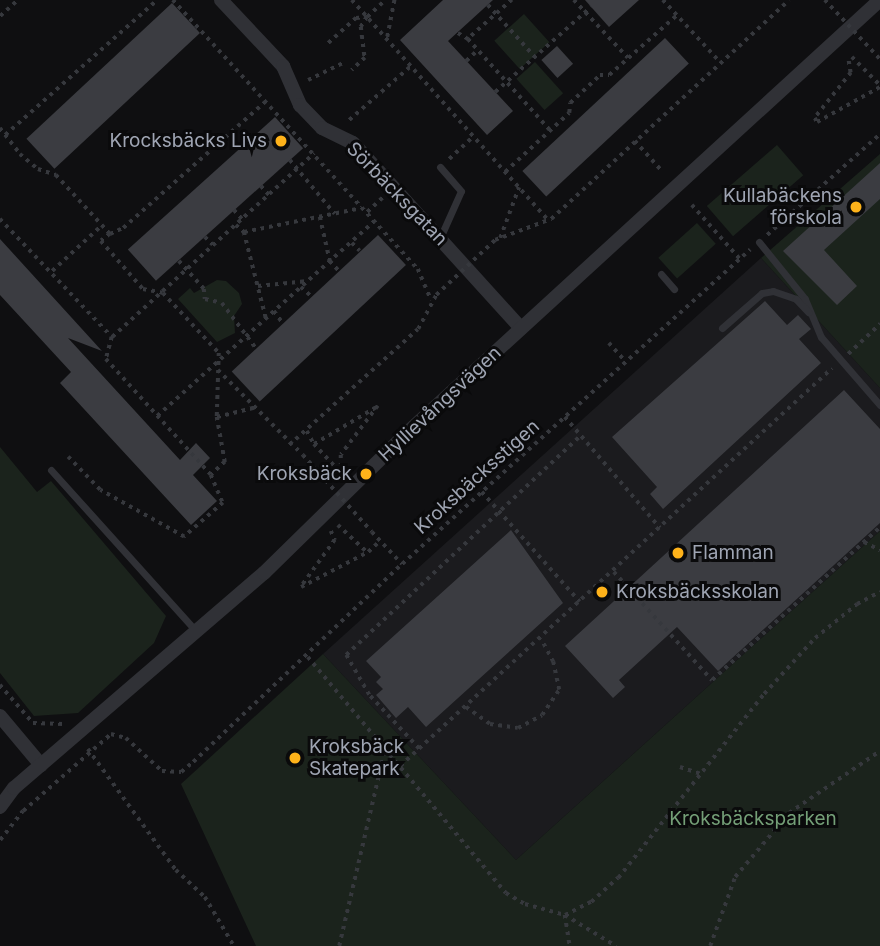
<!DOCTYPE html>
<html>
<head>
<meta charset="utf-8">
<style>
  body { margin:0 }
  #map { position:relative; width:880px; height:946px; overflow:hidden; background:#0f0f11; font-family:Inter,sans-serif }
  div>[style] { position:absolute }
  .built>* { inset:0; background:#1b1b1e }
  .green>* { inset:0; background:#1b231c; transform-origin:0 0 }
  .building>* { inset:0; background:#3b3c41; transform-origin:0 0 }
  .path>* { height:3.5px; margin-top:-1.75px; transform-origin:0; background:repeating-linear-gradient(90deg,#36383d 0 3.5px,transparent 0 8.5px) }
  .lane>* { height:7px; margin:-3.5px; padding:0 3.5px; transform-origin:3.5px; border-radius:3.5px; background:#303136 }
  .street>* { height:14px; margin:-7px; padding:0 7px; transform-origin:7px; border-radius:7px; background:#303136 }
  .path-bridge>* { height:3.5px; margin-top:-1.75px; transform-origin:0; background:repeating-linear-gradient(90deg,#36383d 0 3.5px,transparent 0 8.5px) }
  .dots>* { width:19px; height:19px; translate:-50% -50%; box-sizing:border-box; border:4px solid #0a0a0b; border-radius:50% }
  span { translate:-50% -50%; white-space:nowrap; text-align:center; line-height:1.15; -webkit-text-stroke:6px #0a0a0b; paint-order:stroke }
  .poi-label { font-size:19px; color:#9fa5b3 }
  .right { translate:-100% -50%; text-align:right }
  .left { translate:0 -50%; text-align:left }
  .street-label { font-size:19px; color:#9fa5b3 }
  .park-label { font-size:19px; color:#749f77 }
</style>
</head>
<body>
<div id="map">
  <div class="built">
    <i style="clip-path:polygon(761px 258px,880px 388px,880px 531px,516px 860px,323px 654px)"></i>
  </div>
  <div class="green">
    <i style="left:524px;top:14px;width:38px;height:40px;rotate:48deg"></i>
    <i style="left:535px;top:62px;width:42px;height:25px;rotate:48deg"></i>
    <i style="left:777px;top:145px;width:40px;height:93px;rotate:49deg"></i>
    <i style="clip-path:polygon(880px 154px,880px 388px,761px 258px)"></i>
    <i style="left:697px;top:223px;width:28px;height:52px;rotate:48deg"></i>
    <i style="clip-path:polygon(217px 280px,226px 281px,239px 293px,242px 304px,234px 316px,235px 333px,217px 342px,178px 299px,190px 288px,194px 293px)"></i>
    <i style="clip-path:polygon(0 447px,37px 492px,51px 481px,166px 616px,154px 643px,78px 713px,34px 716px,0 673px)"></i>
    <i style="clip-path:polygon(880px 531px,880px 946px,256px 946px,181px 784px,323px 654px,516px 860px)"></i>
  </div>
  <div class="building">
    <i style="clip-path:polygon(443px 0,493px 0,448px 41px,513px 111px,487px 135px,400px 40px)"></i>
    <i style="clip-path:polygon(585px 0,639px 0,609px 27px)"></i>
    <i style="left:172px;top:3px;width:41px;height:199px;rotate:47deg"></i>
    <i style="left:665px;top:38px;width:35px;height:195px;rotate:47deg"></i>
    <i style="left:557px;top:46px;width:24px;height:21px;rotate:48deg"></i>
    <i style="left:275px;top:117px;width:42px;height:198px;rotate:48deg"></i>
    <i style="clip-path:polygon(880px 163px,880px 199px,824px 250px,857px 286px,837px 305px,783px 251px)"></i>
    <i style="left:378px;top:235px;width:41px;height:200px;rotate:47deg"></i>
    <i style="clip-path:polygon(0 239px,102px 351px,68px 338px,180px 460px,196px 443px,210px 458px,193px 475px,217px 501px,191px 525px,60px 383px,71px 372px,0 295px)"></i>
    <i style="clip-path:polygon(765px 301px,787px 325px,798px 315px,811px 329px,799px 339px,821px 363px,663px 509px,650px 494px,657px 487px,612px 437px)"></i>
    <i style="clip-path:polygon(844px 390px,880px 429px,880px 523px,718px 671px,677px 627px,619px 680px,625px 687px,613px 698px,565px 646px)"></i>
    <i style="clip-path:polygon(511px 530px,563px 603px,426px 727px,408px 707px,396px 718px,376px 695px,383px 689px,376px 682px,381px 677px,366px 661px)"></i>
  </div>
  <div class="path">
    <i style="left:173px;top:0;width:364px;rotate:47.7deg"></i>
    <i style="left:418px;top:269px;width:34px;rotate:67deg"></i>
    <i style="left:352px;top:0;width:295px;rotate:48.3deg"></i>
    <i style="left:512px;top:0;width:59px;rotate:138.4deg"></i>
    <i style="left:468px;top:39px;width:122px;rotate:48deg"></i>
    <i style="left:574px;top:0;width:79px;rotate:47deg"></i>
    <i style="left:663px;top:0;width:84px;rotate:47.4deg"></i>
    <i style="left:488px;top:5px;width:70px;rotate:47.9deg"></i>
    <i style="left:0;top:16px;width:24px;rotate:-42deg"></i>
    <i style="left:367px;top:17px;width:25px;rotate:-43deg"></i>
    <i style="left:458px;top:33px;width:12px;rotate:31deg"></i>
    <i style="left:387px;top:37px;width:38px;rotate:-79deg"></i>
    <i style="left:328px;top:43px;width:38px;rotate:-42deg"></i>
    <i style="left:356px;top:18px;width:11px;rotate:-5deg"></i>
    <i style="left:367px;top:17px;width:12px;rotate:121deg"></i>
    <i style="left:361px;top:27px;width:31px;rotate:83deg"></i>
    <i style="left:365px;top:58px;width:18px;rotate:137deg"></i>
    <i style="left:852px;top:57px;width:40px;rotate:45deg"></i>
    <i style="left:466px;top:61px;width:16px;rotate:-43deg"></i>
    <i style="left:849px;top:61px;width:12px;rotate:81deg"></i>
    <i style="left:851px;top:73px;width:58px;rotate:128.7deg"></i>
    <i style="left:815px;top:118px;width:4px;rotate:63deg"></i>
    <i style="left:817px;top:122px;width:72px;rotate:-29.1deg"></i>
    <i style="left:308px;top:80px;width:41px;rotate:-25.9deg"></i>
    <i style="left:495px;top:92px;width:128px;rotate:-41.5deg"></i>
    <i style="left:349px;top:120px;width:82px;rotate:-41.1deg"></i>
    <i style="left:0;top:128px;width:33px;rotate:52deg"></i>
    <i style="left:20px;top:154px;width:23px;rotate:40deg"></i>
    <i style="left:38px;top:169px;width:19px;rotate:18deg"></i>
    <i style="left:56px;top:175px;width:80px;rotate:47.5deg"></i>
    <i style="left:110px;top:234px;width:11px;rotate:142deg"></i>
    <i style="left:101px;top:241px;width:64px;rotate:48.8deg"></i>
    <i style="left:143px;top:289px;width:20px;rotate:11deg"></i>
    <i style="left:163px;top:293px;width:82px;rotate:47deg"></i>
    <i style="left:219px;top:353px;width:64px;rotate:91.8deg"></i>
    <i style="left:217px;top:417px;width:46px;rotate:79.9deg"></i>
    <i style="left:225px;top:462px;width:19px;rotate:137deg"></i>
    <i style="left:5px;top:135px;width:203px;rotate:-41.6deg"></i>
    <i style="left:635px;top:141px;width:40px;rotate:48deg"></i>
    <i style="left:449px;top:159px;width:34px;rotate:-43deg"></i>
    <i style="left:290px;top:160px;width:70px;rotate:50.2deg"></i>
    <i style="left:505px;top:172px;width:87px;rotate:-42.7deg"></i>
    <i style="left:569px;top:113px;width:10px;rotate:-84deg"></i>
    <i style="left:570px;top:103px;width:41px;rotate:-43deg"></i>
    <i style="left:600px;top:75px;width:9px"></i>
    <i style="left:609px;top:75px;width:91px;rotate:-41.4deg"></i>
    <i style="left:261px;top:186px;width:12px;rotate:48deg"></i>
    <i style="left:692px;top:205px;width:72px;rotate:48.4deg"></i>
    <i style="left:234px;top:210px;width:12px;rotate:48deg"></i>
    <i style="left:367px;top:212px;width:22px;rotate:-43deg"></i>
    <i style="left:320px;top:217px;width:45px;rotate:77.2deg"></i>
    <i style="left:330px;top:261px;width:13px;rotate:48deg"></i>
    <i style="left:0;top:219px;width:163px;rotate:46.5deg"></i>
    <i style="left:112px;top:337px;width:23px;rotate:105deg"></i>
    <i style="left:106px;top:359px;width:156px;rotate:47.8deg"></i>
    <i style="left:211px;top:475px;width:30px;rotate:67deg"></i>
    <i style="left:223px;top:503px;width:52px;rotate:138.9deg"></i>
    <i style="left:184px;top:537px;width:96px;rotate:-150.8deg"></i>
    <i style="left:100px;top:490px;width:46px;rotate:-134.1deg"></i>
    <i style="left:236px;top:225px;width:11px;rotate:41deg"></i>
    <i style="left:244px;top:232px;width:120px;rotate:-11.5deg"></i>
    <i style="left:244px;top:232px;width:89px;rotate:75.7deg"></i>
    <i style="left:110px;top:234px;width:14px;rotate:-25deg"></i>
    <i style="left:123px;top:228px;width:191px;rotate:-41.6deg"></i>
    <i style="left:767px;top:235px;width:152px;rotate:-41.8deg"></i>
    <i style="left:205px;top:237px;width:11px;rotate:45deg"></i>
    <i style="left:500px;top:238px;width:54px;rotate:-69.6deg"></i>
    <i style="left:495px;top:240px;width:60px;rotate:-20.6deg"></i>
    <i style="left:551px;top:219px;width:323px;rotate:-42.6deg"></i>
    <i style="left:352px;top:243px;width:11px;rotate:45deg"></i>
    <i style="left:179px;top:261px;width:38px;rotate:48deg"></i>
    <i style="left:204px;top:289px;width:10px;rotate:84deg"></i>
    <i style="left:205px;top:299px;width:17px;rotate:13deg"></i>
    <i style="left:222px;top:303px;width:55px;rotate:53.1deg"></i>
    <i style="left:52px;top:271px;width:68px;rotate:-42.6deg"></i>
    <i style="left:258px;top:286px;width:50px;rotate:-5.7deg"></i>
    <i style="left:301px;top:287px;width:13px;rotate:42deg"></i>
    <i style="left:274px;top:311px;width:14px;rotate:54deg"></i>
    <i style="left:112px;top:337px;width:273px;rotate:-42.3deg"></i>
    <i style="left:609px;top:343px;width:25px;rotate:48deg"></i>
    <i style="left:848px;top:354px;width:44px;rotate:-43.2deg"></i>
    <i style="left:218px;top:370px;width:120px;rotate:45deg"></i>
    <i style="left:157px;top:416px;width:292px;rotate:-41.9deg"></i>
    <i style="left:217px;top:417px;width:38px;rotate:-14deg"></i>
    <i style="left:565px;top:417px;width:146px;rotate:49.4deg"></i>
    <i style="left:307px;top:431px;width:15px;rotate:62deg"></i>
    <i style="left:314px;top:444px;width:74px;rotate:-30.7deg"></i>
    <i style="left:378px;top:406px;width:61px;rotate:127.1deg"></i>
    <i style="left:341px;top:455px;width:9px;rotate:90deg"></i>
    <i style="left:314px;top:444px;width:33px;rotate:47deg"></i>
    <i style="left:289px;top:445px;width:173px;rotate:-42deg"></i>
    <i style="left:418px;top:329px;width:38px;rotate:-62deg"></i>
    <i style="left:482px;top:492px;width:147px;rotate:48.3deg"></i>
    <i style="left:338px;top:525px;width:40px;rotate:43deg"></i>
    <i style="left:331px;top:531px;width:10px;rotate:66deg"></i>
    <i style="left:335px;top:540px;width:58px;rotate:125.9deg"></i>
    <i style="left:301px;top:587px;width:76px;rotate:-27.6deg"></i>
    <i style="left:368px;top:552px;width:16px;rotate:-43deg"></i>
    <i style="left:372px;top:532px;width:44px;rotate:46.8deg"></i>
    <i style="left:864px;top:542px;width:18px;rotate:27deg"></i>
    <i style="left:614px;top:572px;width:146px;rotate:47.8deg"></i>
    <i style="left:712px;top:680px;width:227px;rotate:-42.3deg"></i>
    <i style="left:308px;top:657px;width:308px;rotate:50deg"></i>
    <i style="left:506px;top:893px;width:22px;rotate:30deg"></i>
    <i style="left:525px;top:904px;width:41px;rotate:15.4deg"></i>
    <i style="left:565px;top:915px;width:31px;rotate:81deg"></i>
    <i style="left:0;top:685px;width:50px;rotate:49deg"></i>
    <i style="left:33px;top:723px;width:30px;rotate:2deg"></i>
    <i style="left:466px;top:707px;width:29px;rotate:35deg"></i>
    <i style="left:490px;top:724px;width:28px;rotate:8deg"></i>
    <i style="left:518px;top:728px;width:27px;rotate:-28deg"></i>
    <i style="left:542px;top:715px;width:30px;rotate:-56deg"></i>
    <i style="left:559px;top:690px;width:29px;rotate:-102deg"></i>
    <i style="left:553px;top:662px;width:26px;rotate:-118deg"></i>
    <i style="left:88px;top:749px;width:150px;rotate:54deg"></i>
    <i style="left:176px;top:870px;width:40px;rotate:43deg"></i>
    <i style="left:205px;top:897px;width:57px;rotate:59.4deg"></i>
    <i style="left:419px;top:749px;width:74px;rotate:-132.8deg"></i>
    <i style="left:369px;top:695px;width:46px;rotate:-119.9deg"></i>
    <i style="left:346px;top:655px;width:322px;rotate:-43.1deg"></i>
    <i style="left:400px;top:766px;width:587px;rotate:-42.65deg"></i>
    <i style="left:680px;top:767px;width:22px;rotate:18deg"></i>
    <i style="left:0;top:840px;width:37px;rotate:-52deg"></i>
    <i style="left:23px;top:811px;width:117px;rotate:-41.2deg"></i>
    <i style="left:111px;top:734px;width:16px;rotate:15deg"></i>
    <i style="left:126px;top:738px;width:49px;rotate:42.5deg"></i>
    <i style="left:162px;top:771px;width:19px;rotate:3deg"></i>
    <i style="left:181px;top:772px;width:16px;rotate:-40deg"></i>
    <i style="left:193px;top:762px;width:288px;rotate:-43.5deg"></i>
    <i style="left:402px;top:564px;width:469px;rotate:-42.1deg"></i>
    <i style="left:565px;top:915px;width:29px;rotate:-27deg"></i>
    <i style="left:591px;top:902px;width:36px;rotate:-42deg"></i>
    <i style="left:618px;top:878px;width:235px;rotate:-51.6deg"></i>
    <i style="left:764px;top:694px;width:76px;rotate:-47.7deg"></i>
    <i style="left:815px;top:638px;width:54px;rotate:-39deg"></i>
    <i style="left:857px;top:604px;width:26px;rotate:-28deg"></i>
    <i style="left:565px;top:915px;width:60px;rotate:31.3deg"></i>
    <i style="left:339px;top:946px;width:203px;rotate:-76.9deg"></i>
    <i style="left:710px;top:946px;width:73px;rotate:-70.1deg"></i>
    <i style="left:735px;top:877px;width:84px;rotate:-49.8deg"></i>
    <i style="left:789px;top:813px;width:110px;rotate:-34.3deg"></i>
  </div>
  <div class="lane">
    <i style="left:440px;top:238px;width:51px;rotate:-65.9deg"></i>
    <i style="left:461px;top:191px;width:32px;rotate:-131deg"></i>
    <i style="left:759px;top:242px;width:73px;rotate:51.1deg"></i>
    <i style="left:805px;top:299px;width:41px;rotate:67.2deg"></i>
    <i style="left:821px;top:337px;width:90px;rotate:49.1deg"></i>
    <i style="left:661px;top:274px;width:20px;rotate:49deg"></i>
    <i style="left:722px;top:328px;width:53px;rotate:-41.2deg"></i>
    <i style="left:762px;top:293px;width:11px;rotate:-10deg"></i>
    <i style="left:773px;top:291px;width:24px;rotate:19deg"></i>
    <i style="left:796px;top:299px;width:18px;rotate:47deg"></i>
    <i style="left:51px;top:470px;width:217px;rotate:48deg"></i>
  </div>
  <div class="street">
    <i style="left:221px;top:0;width:91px;rotate:46.8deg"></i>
    <i style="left:283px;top:66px;width:43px;rotate:66.4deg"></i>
    <i style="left:300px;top:105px;width:32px;rotate:46deg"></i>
    <i style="left:322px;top:128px;width:34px;rotate:26deg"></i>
    <i style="left:353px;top:143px;width:250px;rotate:47.8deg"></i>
    <i style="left:0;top:716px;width:64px;rotate:50.1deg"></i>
    <i style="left:0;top:807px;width:24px;rotate:-54deg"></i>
    <i style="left:14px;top:788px;width:330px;rotate:-40.7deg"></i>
    <i style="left:264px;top:573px;width:202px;rotate:-44.4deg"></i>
    <i style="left:408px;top:432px;width:640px;rotate:-42.47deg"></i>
  </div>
  <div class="path-bridge">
    <i style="left:825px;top:0;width:81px;rotate:47deg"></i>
    <i style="left:436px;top:295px;width:81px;rotate:-43deg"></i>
    <i style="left:303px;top:455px;width:103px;rotate:48.1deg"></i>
  </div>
  <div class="dots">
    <i style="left:281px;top:141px;background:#feb21a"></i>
    <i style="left:856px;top:207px;background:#feb21a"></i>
    <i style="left:366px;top:474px;background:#feb21a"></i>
    <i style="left:678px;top:553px;background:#feb21a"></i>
    <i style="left:602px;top:592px;background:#feb21a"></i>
    <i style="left:295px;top:758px;background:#feb21a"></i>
  </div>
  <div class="poi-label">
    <span class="right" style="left:267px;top:141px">Krocksbäcks Livs</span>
    <span class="right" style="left:842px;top:207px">Kullabäckens<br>förskola</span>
    <span class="right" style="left:352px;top:474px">Kroksbäck</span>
    <span class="left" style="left:692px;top:553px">Flamman</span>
    <span class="left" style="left:616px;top:592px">Kroksbäcksskolan</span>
    <span class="left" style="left:309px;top:758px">Kroksbäck<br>Skatepark</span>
  </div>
  <div class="street-label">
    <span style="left:397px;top:194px;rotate:46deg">Sörbäcksgatan</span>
    <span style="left:440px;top:404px;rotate:-43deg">Hyllievångsvägen</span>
    <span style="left:477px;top:477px;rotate:-42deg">Kroksbäcksstigen</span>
  </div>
  <div class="park-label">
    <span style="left:753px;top:819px">Kroksbäcksparken</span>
  </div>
</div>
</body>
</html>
